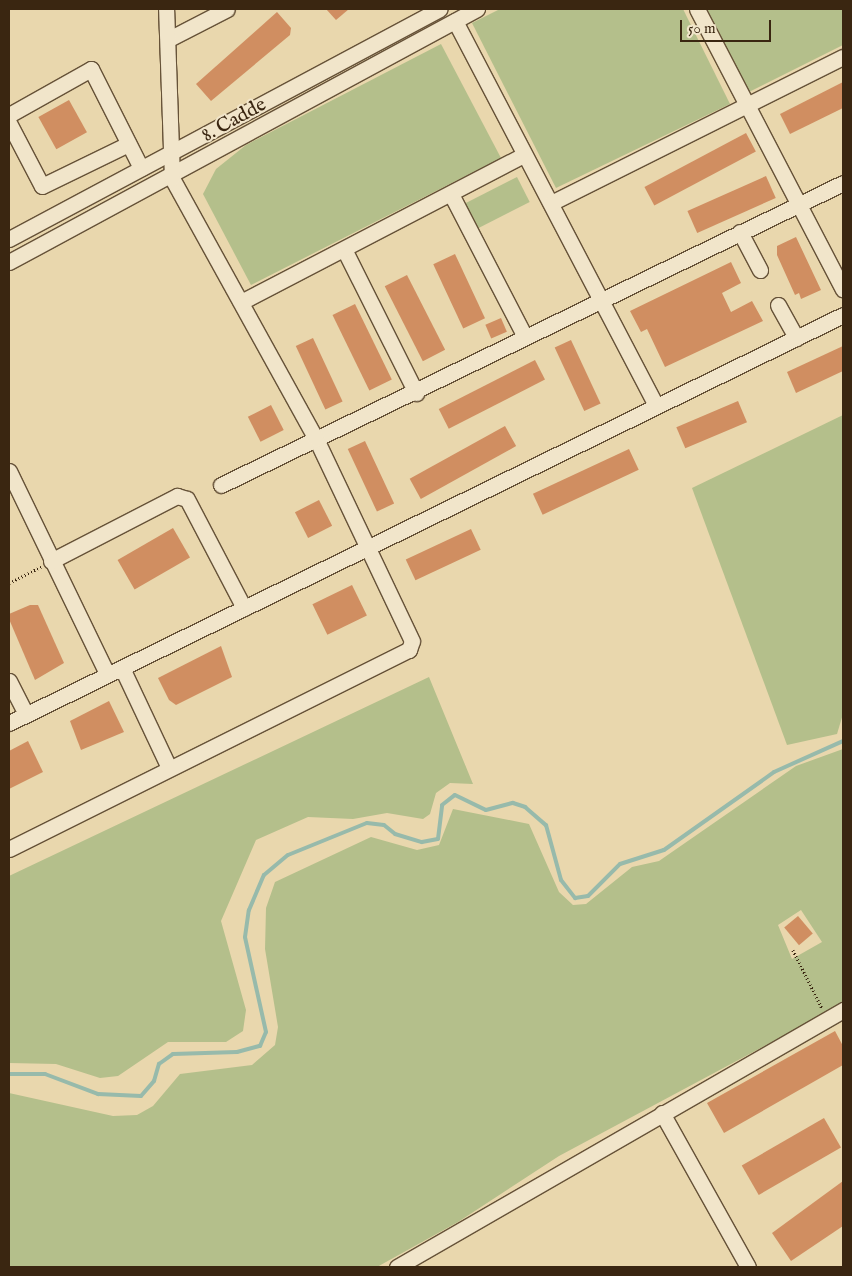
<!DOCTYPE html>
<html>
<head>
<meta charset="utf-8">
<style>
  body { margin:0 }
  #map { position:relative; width:852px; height:1276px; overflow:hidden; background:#e9d7ad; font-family:"IM FELL English",serif }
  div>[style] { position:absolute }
  .green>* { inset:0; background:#b4bf8b; transform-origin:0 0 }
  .stream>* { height:4px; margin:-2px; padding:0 2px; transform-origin:2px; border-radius:2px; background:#97baab }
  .building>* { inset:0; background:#d08e61; transform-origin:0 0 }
  .path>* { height:2.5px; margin-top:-1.25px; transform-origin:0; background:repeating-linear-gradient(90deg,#3a2611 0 1px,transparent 0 3.5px) }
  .roads { filter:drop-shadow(1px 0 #665238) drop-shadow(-1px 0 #665238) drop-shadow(0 1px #665238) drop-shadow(0 -1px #665238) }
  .minor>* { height:15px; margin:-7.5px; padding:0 7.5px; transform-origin:7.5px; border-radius:7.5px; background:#f1e5ca }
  span { translate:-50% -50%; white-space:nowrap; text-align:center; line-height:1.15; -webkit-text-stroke:4px #f1e5ca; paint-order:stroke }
  .street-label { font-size:20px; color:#3a2611 }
  .frame { position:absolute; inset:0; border:10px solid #3a2611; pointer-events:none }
  .scale { position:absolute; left:680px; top:20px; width:91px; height:22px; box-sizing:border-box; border:2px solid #3a2611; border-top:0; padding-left:6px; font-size:15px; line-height:18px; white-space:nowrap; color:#3a2611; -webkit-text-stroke:4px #f1e5ca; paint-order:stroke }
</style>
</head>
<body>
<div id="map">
  <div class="green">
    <i style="clip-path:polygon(500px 9px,683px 9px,730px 104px,556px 188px,472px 23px)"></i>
    <i style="clip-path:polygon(707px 9px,843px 9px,843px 45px,749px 92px)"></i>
    <i style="clip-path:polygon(441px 44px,501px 158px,251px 285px,203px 194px,216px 169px,246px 145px)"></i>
    <i style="left:517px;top:177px;width:28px;height:59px;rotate:63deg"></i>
    <i style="clip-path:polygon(843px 415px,843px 714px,837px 734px,787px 745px,692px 488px)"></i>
    <i style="clip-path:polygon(429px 677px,473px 784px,450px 783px,436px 793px,430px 814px,423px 819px,387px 813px,353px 819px,308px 817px,256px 840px,221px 921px,246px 1010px,243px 1031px,226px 1042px,168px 1042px,118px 1076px,100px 1078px,56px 1064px,9px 1063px,9px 876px)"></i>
    <i style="clip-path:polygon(evenodd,843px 749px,843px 1004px,559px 1156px,458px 1222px,377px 1267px,9px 1267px,9px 1093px,113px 1116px,137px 1115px,153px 1106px,180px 1074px,252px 1065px,275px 1045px,278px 1027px,265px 949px,266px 908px,275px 882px,371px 837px,417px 850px,439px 845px,453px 809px,529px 824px,559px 892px,573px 905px,586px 904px,632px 867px,659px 861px,796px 766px,843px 749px,801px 910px,822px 942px,792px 959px,778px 925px,801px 910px)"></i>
  </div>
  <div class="stream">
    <i style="left:9px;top:1074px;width:36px"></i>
    <i style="left:45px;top:1074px;width:57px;rotate:20.7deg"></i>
    <i style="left:98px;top:1094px;width:43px;rotate:2.7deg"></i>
    <i style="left:141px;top:1096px;width:20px;rotate:-49deg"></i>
    <i style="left:154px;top:1081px;width:18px;rotate:-74deg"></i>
    <i style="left:159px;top:1064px;width:17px;rotate:-36deg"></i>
    <i style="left:173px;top:1054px;width:64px;rotate:-1.8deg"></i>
    <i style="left:237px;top:1052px;width:24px;rotate:-15deg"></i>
    <i style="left:260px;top:1046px;width:15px;rotate:-67deg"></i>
    <i style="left:266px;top:1032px;width:97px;rotate:-102.5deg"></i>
    <i style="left:245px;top:937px;width:27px;rotate:-82deg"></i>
    <i style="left:249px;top:910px;width:38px;rotate:-67deg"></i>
    <i style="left:264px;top:875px;width:31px;rotate:-40deg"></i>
    <i style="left:288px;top:855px;width:85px;rotate:-22.1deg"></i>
    <i style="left:367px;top:823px;width:17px;rotate:7deg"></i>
    <i style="left:384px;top:825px;width:14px;rotate:39deg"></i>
    <i style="left:395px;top:834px;width:28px;rotate:17deg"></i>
    <i style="left:422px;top:842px;width:16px;rotate:-11deg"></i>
    <i style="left:438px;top:839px;width:34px;rotate:-83deg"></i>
    <i style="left:442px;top:805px;width:16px;rotate:-38deg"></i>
    <i style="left:455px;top:795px;width:34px;rotate:26deg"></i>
    <i style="left:486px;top:810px;width:28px;rotate:-15deg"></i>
    <i style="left:513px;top:803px;width:13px;rotate:18deg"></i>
    <i style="left:525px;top:807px;width:28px;rotate:41deg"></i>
    <i style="left:546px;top:825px;width:57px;rotate:74.7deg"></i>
    <i style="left:561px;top:880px;width:23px;rotate:52deg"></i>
    <i style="left:575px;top:898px;width:13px;rotate:-9deg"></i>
    <i style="left:588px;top:896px;width:45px;rotate:-45deg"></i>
    <i style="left:620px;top:864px;width:46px;rotate:-17.7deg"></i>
    <i style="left:664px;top:850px;width:135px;rotate:-35.3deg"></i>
    <i style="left:774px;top:772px;width:76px;rotate:-24.2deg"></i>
  </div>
  <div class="building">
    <i style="clip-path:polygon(326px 9px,349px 9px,336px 20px)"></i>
    <i style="clip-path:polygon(277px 12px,291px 28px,290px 35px,211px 101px,196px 84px)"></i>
    <i style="clip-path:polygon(843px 82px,843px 108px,790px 134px,780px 114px)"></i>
    <i style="left:69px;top:100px;width:37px;height:35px;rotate:61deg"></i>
    <i style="left:746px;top:133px;width:21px;height:115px;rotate:62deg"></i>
    <i style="left:766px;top:176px;width:24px;height:86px;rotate:66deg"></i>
    <i style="clip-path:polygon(796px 237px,821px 290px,801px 299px,799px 293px,795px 295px,777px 255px,777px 246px)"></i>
    <i style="left:455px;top:254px;width:71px;height:24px;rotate:65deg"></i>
    <i style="clip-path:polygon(731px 262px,741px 283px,722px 293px,731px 312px,752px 301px,763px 321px,665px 367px,647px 329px,641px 332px,630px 311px)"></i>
    <i style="left:407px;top:275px;width:84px;height:25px;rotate:63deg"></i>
    <i style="left:355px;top:304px;width:84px;height:25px;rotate:64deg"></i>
    <i style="left:501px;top:318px;width:15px;height:17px;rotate:67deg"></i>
    <i style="left:313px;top:338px;width:70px;height:19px;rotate:65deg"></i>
    <i style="left:571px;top:340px;width:70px;height:18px;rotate:65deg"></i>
    <i style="clip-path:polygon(843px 346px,843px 371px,796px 393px,787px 372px)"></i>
    <i style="left:535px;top:360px;width:22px;height:108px;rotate:63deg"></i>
    <i style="left:738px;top:401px;width:23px;height:67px;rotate:67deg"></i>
    <i style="left:271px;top:405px;width:28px;height:26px;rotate:63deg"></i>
    <i style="left:505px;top:426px;width:23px;height:109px;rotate:61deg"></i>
    <i style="left:365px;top:441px;width:69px;height:19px;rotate:65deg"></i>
    <i style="left:629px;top:449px;width:23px;height:106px;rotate:65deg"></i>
    <i style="left:319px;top:500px;width:29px;height:27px;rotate:63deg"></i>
    <i style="left:173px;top:528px;width:34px;height:64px;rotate:60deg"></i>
    <i style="left:471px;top:529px;width:23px;height:72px;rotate:65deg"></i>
    <i style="left:352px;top:585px;width:34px;height:44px;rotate:64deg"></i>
    <i style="clip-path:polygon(30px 605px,38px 605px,64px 663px,35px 680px,9px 619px,9px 614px)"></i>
    <i style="clip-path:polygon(221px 646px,232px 677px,176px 705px,169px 700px,158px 678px)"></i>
    <i style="clip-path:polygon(109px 701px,124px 732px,81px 750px,70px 721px)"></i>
    <i style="clip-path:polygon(28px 741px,43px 772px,9px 789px,9px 751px)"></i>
    <i style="left:798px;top:916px;width:23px;height:18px;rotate:50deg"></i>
    <i style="clip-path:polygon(835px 1031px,843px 1046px,843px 1065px,724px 1133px,707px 1103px)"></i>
    <i style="left:824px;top:1118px;width:34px;height:95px;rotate:60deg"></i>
    <i style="clip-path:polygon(843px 1181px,843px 1226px,791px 1261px,772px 1233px)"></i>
  </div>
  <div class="path">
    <i style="left:9px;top:583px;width:36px;rotate:-27deg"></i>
    <i style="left:793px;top:950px;width:65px;rotate:63.4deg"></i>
  </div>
  <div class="roads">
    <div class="minor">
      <i style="left:697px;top:9px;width:316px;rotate:62.5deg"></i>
      <i style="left:455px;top:21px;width:434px;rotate:62.4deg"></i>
      <i style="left:169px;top:39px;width:65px;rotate:-27.3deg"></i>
      <i style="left:9px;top:115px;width:94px;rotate:-29.3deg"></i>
      <i style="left:91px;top:69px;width:111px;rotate:63.2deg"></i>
      <i style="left:9px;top:123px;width:71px;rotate:62.4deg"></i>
      <i style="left:42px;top:186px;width:96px;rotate:-26deg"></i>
      <i style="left:451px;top:194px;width:161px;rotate:62.6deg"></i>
      <i style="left:551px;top:203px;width:326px;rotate:-26.6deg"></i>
      <i style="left:740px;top:232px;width:43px;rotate:62.2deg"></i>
      <i style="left:9px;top:239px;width:488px;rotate:-28.1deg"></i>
      <i style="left:345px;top:251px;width:159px;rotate:63.4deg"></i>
      <i style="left:9px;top:262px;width:532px;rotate:-28.4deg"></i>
      <i style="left:243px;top:301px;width:317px;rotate:-27.5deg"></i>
      <i style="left:778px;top:305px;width:38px;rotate:61deg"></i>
      <i style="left:9px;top:471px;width:225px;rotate:64.2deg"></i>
      <i style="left:221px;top:485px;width:691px;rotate:-25.9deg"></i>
      <i style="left:51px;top:561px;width:142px;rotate:-27.3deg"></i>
      <i style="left:177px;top:496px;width:10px;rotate:17deg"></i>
      <i style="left:187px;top:499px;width:123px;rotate:62.4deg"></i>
      <i style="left:122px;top:668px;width:110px;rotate:64.8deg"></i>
      <i style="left:9px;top:681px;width:37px;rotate:63deg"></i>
      <i style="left:9px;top:723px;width:928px;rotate:-26.07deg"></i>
      <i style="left:9px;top:849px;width:447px;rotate:-26.5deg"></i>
      <i style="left:409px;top:650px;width:9px;rotate:-72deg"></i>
      <i style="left:412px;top:641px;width:224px;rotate:-115.4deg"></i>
      <i style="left:316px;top:439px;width:298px;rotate:-118.9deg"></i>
      <i style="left:172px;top:178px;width:169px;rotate:-92deg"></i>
      <i style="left:662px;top:1113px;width:176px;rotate:60.8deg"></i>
      <i style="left:397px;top:1267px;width:515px;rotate:-29.95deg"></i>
    </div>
  </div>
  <div class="street-label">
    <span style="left:234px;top:120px;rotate:-29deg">8. Cadde</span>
  </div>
  <div class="frame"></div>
  <div class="scale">50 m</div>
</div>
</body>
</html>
